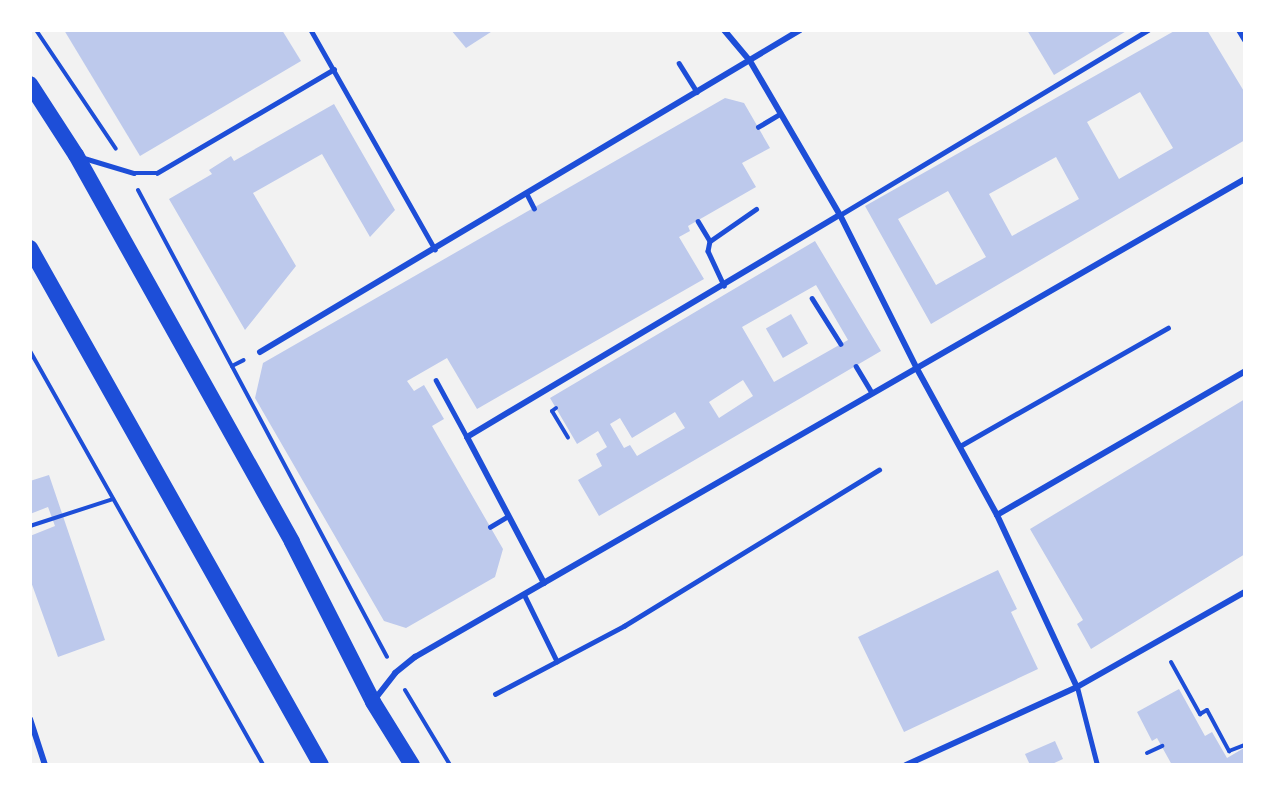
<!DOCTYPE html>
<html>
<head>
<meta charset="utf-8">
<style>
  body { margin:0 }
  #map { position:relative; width:1275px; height:795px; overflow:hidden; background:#f2f2f2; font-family:"Source Sans 3",sans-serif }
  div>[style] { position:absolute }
  .building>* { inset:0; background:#bdc9ec; transform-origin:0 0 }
  .path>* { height:4px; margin:-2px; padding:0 2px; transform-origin:2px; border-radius:2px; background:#1d4ed8 }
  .service>* { height:4.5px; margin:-2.25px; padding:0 2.25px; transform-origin:2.25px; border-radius:2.25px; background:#1d4ed8 }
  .pedestrian>* { height:5px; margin:-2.5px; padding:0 2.5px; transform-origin:2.5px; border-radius:2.5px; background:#1d4ed8 }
  .minor>* { height:6px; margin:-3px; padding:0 3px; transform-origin:3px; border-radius:3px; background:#1d4ed8 }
  .trunk>* { height:16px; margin:-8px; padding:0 8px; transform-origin:8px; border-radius:8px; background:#1d4ed8 }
  span { translate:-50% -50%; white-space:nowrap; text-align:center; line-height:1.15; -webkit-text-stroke:6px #fff; paint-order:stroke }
  .frame { position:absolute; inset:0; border:32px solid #fff; pointer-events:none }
</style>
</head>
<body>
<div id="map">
  <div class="building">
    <i style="clip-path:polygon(64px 30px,282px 30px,301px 61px,140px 156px)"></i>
    <i style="clip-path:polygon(451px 30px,494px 30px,466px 48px)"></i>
    <i style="clip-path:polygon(1027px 30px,1128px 30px,1054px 75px)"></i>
    <i style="clip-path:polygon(evenodd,1176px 30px,1207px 30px,1245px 93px,1245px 140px,931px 324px,865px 206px,1176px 30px,1140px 92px,1173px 148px,1119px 179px,1087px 122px,1140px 92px,1176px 30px,1056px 157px,1079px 199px,1012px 236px,989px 194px,1056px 157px,1176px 30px,948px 191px,986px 257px,936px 285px,898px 219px,948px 191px)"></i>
    <i style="clip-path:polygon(725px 98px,744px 103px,770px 148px,742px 163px,756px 187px,688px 226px,690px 231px,679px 237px,704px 279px,477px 409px,447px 358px,407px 381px,414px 391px,424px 385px,444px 419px,432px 426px,503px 549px,495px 577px,406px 628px,384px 621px,255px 398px,263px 363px)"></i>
    <i style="clip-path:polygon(334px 104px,395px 210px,370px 237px,322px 154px,253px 193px,296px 266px,245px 330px,169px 199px,212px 174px,209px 170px,231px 156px,234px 161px)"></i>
    <i style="clip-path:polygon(evenodd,815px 241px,881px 351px,599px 516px,578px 480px,602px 466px,596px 454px,607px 447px,598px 431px,577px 444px,550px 398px,815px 241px,816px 285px,848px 340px,774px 382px,742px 327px,816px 285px,815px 241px,743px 380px,753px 396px,719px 418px,709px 402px,743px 380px,815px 241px,675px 412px,685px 428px,637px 456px,630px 445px,624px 448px,610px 424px,620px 418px,632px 438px,675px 412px)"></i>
    <i style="left:791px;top:314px;width:34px;height:29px;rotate:60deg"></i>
    <i style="clip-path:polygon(1245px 399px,1245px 554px,1091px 649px,1077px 624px,1083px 620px,1030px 529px)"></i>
    <i style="clip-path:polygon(49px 475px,105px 640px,58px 657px,30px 579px,30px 536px,55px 526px,48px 507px,30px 514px,30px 481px)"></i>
    <i style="clip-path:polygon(998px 570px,1017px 609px,1011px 612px,1038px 669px,904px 732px,858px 637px)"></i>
    <i style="clip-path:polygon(1179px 689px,1205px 736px,1212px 732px,1227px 758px,1244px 748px,1245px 765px,1172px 765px,1157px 738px,1152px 741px,1137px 712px)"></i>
    <i style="clip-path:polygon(1055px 741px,1063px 759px,1050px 765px,1030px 765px,1025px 754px)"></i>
  </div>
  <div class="path">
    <i style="left:36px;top:30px;width:143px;rotate:56.1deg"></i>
    <i style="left:138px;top:190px;width:529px;rotate:61.93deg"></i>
    <i style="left:30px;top:351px;width:475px;rotate:60.6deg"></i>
    <i style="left:232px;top:366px;width:13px;rotate:-27deg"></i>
    <i style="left:556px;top:408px;width:5px;rotate:143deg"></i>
    <i style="left:552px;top:411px;width:31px;rotate:59deg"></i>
    <i style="left:30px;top:526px;width:87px;rotate:-18deg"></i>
    <i style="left:1171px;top:662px;width:60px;rotate:60.9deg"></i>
    <i style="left:1200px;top:714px;width:8px;rotate:-30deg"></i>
    <i style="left:1207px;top:710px;width:47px;rotate:61.8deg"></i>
    <i style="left:1229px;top:751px;width:17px;rotate:-21deg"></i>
    <i style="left:405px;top:690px;width:87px;rotate:59deg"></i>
    <i style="left:1147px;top:753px;width:17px;rotate:-25deg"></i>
  </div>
  <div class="service">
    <i style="left:311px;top:30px;width:252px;rotate:60.5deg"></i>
    <i style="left:679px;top:63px;width:34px;rotate:58deg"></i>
    <i style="left:758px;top:127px;width:26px;rotate:-31deg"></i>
    <i style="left:84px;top:158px;width:52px;rotate:16.7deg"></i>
    <i style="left:134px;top:173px;width:23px"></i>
    <i style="left:157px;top:173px;width:205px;rotate:-30.4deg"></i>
    <i style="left:527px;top:194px;width:16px;rotate:63deg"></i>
    <i style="left:840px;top:215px;width:359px;rotate:-31deg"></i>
    <i style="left:698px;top:221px;width:23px;rotate:59deg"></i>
    <i style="left:710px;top:241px;width:10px;rotate:101deg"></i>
    <i style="left:708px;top:251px;width:38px;rotate:65deg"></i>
    <i style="left:710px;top:241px;width:56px;rotate:-34.8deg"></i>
    <i style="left:812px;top:298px;width:54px;rotate:57.8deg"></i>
    <i style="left:856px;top:366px;width:31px;rotate:59deg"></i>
    <i style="left:436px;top:380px;width:65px;rotate:61.5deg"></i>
    <i style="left:960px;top:446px;width:239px;rotate:-29.6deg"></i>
    <i style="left:490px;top:527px;width:21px;rotate:-31deg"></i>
    <i style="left:524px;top:594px;width:75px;rotate:63.8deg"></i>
    <i style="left:495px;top:694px;width:146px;rotate:-27.8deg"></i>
    <i style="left:624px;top:626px;width:299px;rotate:-31.5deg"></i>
  </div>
  <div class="pedestrian">
    <i style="left:1077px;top:687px;width:81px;rotate:75.6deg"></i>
  </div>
  <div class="minor">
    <i style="left:724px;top:30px;width:40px;rotate:50deg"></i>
    <i style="left:750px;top:61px;width:178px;rotate:59.7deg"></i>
    <i style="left:840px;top:215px;width:170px;rotate:63.4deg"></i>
    <i style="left:916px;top:367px;width:169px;rotate:61.3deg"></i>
    <i style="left:997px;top:515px;width:190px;rotate:65.1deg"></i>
    <i style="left:1239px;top:30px;width:12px;rotate:59deg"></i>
    <i style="left:260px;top:352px;width:629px;rotate:-30.81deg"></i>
    <i style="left:997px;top:515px;width:287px;rotate:-30.1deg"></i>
    <i style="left:544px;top:583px;width:165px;rotate:-117.8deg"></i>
    <i style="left:467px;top:437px;width:434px;rotate:-30.8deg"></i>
    <i style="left:375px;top:699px;width:33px;rotate:-52deg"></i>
    <i style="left:395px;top:673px;width:26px;rotate:-39deg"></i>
    <i style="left:415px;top:657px;width:958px;rotate:-29.94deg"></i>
    <i style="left:30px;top:719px;width:48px;rotate:71.9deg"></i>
    <i style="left:906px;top:765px;width:188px;rotate:-24.5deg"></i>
    <i style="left:1077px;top:687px;width:193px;rotate:-29.5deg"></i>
  </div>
  <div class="trunk">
    <i style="left:30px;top:84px;width:85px;rotate:57.1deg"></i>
    <i style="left:76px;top:155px;width:443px;rotate:60.8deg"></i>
    <i style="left:292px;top:542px;width:179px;rotate:63.1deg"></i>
    <i style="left:373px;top:702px;width:74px;rotate:58.2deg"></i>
    <i style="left:30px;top:248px;width:593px;rotate:60.63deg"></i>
  </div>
  <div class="frame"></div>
</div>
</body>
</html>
